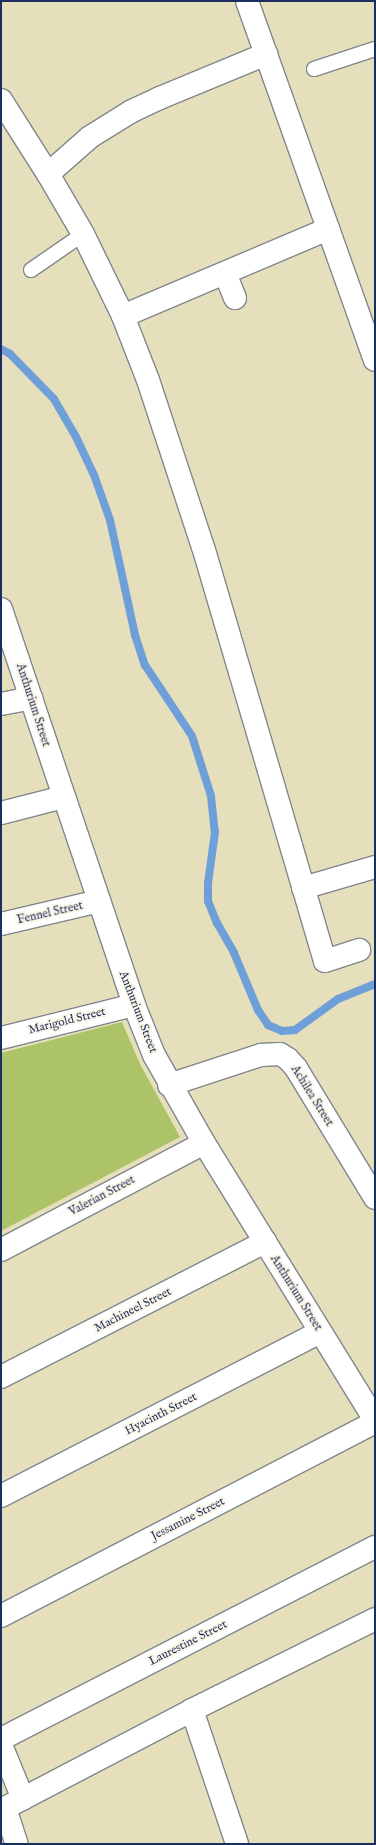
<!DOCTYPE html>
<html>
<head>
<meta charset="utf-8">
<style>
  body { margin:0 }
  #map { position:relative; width:376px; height:1845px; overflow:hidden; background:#e6dfbb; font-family:"IM FELL English",serif }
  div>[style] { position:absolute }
  .green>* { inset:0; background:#adc367 }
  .stream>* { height:8px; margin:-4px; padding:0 4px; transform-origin:4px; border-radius:4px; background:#6f9fd9 }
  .roads { filter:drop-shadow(1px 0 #80878c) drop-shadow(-1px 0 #80878c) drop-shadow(0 1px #80878c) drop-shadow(0 -1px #80878c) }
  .lane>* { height:14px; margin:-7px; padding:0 7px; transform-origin:7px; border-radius:7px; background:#fff }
  .street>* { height:22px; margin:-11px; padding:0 11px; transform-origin:11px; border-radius:11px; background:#fff }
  span { translate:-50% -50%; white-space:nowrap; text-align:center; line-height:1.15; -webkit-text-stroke:4px #fcf5e5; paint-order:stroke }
  .street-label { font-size:12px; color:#1b2f5e }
  .frame { position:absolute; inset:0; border:2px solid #1b2f5e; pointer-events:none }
</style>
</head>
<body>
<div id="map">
  <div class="green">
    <i style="clip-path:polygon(122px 1022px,140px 1064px,180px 1137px,1px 1231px,1px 1053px)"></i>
  </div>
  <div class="stream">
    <i style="left:1px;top:349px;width:10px;rotate:29deg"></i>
    <i style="left:10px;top:354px;width:63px;rotate:45.6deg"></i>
    <i style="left:54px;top:399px;width:44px;rotate:59.9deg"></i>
    <i style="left:76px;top:437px;width:42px;rotate:64.7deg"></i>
    <i style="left:94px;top:475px;width:48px;rotate:70.4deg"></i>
    <i style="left:110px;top:520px;width:118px;rotate:77.7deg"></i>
    <i style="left:135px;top:635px;width:32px;rotate:72deg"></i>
    <i style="left:145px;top:665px;width:85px;rotate:56.5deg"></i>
    <i style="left:192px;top:736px;width:63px;rotate:72.4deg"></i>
    <i style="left:211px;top:796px;width:36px;rotate:84deg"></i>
    <i style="left:215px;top:832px;width:51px;rotate:97.8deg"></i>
    <i style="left:208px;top:883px;width:18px;rotate:90deg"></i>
    <i style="left:208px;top:901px;width:24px;rotate:68deg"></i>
    <i style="left:217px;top:923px;width:34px;rotate:60deg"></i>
    <i style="left:234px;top:953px;width:62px;rotate:67.2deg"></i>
    <i style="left:258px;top:1010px;width:18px;rotate:56deg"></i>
    <i style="left:268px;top:1025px;width:15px;rotate:23deg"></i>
    <i style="left:282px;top:1031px;width:13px;rotate:-4deg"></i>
    <i style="left:295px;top:1030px;width:53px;rotate:-35.8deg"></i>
    <i style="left:338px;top:999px;width:40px;rotate:-22deg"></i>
  </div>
  <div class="roads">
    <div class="lane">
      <i style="left:314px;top:69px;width:64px;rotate:-18.2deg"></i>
      <i style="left:31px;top:270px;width:63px;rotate:-34.7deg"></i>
    </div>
    <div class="street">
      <i style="left:247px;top:1px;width:381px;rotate:70.4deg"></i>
      <i style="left:1px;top:100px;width:88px;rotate:57.6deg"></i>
      <i style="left:48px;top:174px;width:69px;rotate:59.7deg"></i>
      <i style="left:83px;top:234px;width:91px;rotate:64deg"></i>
      <i style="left:123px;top:316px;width:69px;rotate:68.7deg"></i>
      <i style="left:148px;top:380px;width:179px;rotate:71.8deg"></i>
      <i style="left:204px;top:550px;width:428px;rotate:73.6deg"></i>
      <i style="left:325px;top:961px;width:36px;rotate:-18deg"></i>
      <i style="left:48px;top:174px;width:56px;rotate:-41.4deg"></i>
      <i style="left:90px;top:137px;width:49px;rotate:-31.8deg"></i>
      <i style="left:132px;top:111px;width:31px;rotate:-25deg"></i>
      <i style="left:160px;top:98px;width:115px;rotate:-22.5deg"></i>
      <i style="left:225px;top:273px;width:27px;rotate:68deg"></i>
      <i style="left:123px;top:316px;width:223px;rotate:-23deg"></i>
      <i style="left:1px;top:609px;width:418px;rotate:71.4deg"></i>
      <i style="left:134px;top:1005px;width:54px;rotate:68.2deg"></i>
      <i style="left:154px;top:1055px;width:101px;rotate:60.4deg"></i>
      <i style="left:204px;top:1143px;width:326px;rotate:58.3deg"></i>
      <i style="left:1px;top:704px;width:31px;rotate:-11deg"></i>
      <i style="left:1px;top:813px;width:65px;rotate:-14.3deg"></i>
      <i style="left:303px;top:888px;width:75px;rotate:-16.3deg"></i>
      <i style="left:1px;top:924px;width:101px;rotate:-13.2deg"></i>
      <i style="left:1px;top:1038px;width:137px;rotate:-13.9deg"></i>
      <i style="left:169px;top:1085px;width:97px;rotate:-18.1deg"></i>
      <i style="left:261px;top:1055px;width:19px;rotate:-3deg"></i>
      <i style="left:280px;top:1054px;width:9px;rotate:32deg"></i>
      <i style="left:288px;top:1059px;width:12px;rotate:48deg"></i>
      <i style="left:296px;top:1068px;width:152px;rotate:58.7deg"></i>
      <i style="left:1px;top:1250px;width:229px;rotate:-27.8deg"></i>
      <i style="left:1px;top:1377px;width:297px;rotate:-27.1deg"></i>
      <i style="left:1px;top:1496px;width:359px;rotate:-27.2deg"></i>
      <i style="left:1px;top:1616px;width:421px;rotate:-27.4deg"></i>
      <i style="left:192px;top:1710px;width:141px;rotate:71.4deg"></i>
      <i style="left:1px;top:1739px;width:420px;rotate:-27.2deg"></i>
      <i style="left:1px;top:1745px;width:58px;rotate:67.8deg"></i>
      <i style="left:5px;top:1808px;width:38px;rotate:72deg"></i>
      <i style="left:1px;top:1810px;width:216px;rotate:-27.6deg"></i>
      <i style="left:192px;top:1710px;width:204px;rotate:-26.4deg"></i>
    </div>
  </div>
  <div class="street-label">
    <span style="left:33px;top:705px;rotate:72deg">Anthurium Street</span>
    <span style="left:50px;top:913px;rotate:-13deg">Fennel Street</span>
    <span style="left:138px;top:1012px;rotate:69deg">Anthurium Street</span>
    <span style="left:67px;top:1021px;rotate:-14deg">Marigold Street</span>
    <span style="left:312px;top:1096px;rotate:58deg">Achilea Street</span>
    <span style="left:102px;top:1196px;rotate:-28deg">Valerian Street</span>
    <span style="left:296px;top:1293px;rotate:58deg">Anthurium Street</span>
    <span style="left:133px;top:1310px;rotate:-27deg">Machineel Street</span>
    <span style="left:161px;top:1414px;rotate:-27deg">Hyacinth Street</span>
    <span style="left:188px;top:1519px;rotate:-27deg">Jessamine Street</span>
    <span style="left:188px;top:1643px;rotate:-27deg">Laurestine Street</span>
  </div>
  <div class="frame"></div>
</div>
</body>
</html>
